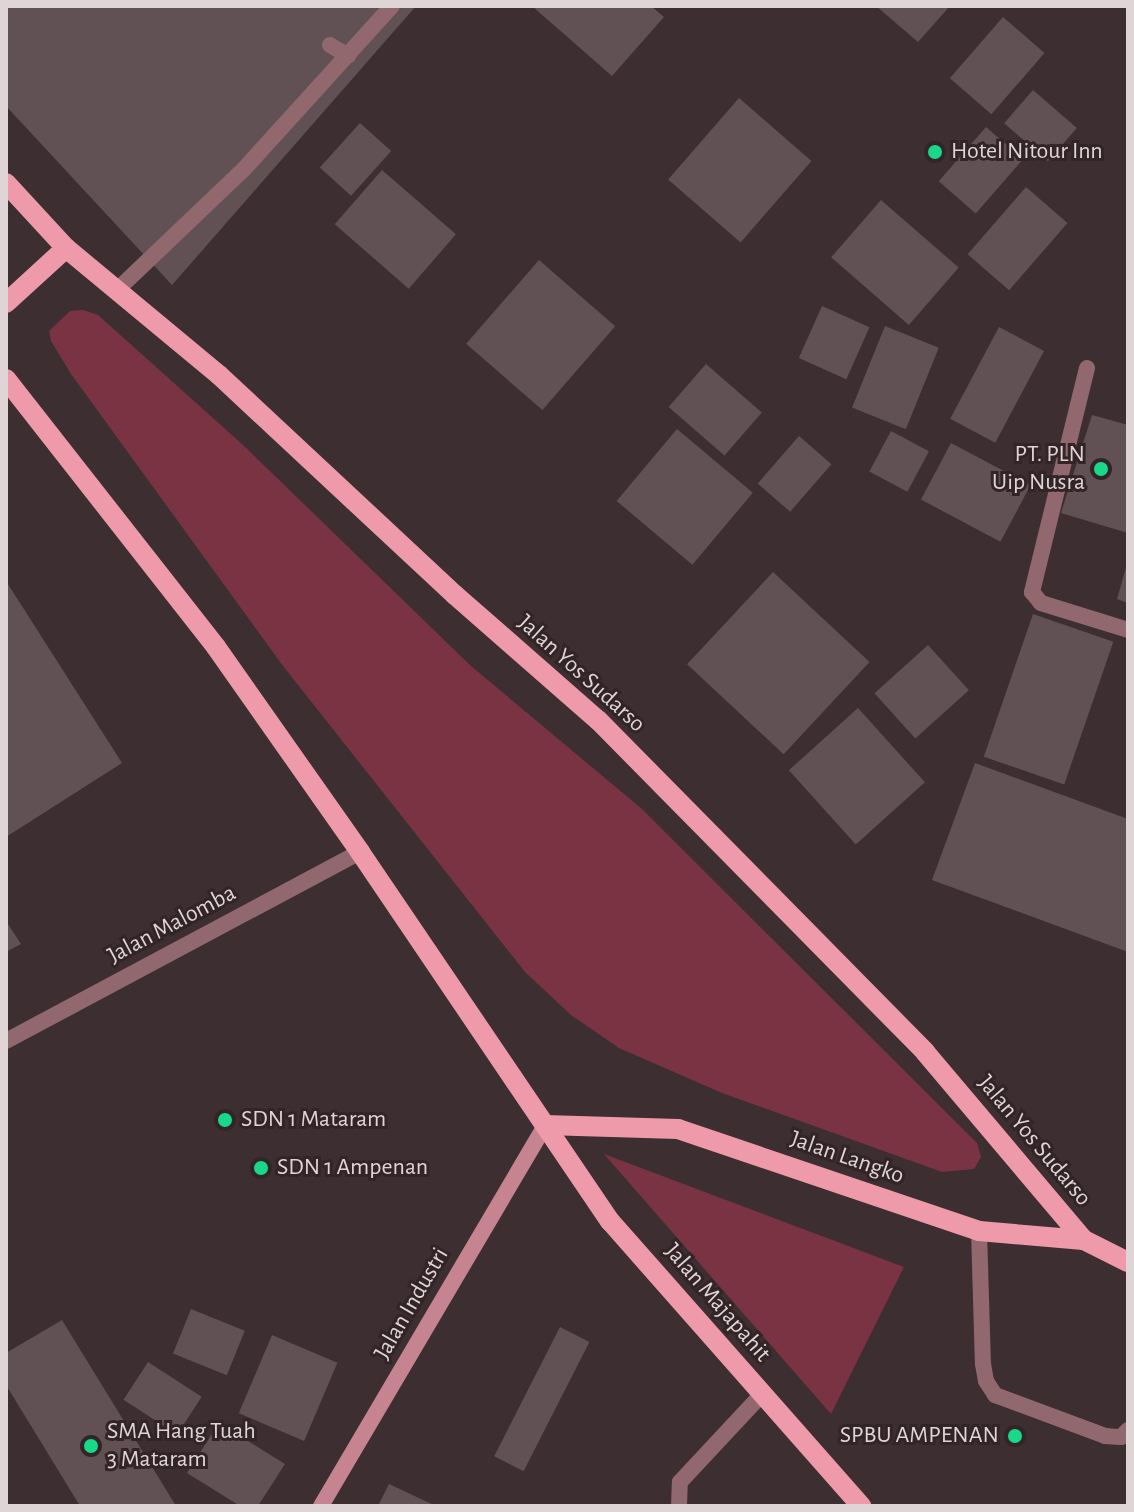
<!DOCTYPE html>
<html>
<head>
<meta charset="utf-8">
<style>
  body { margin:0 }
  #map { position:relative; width:1134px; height:1512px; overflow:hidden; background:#3d2e31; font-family:"Alegreya Sans",sans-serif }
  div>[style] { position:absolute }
  .green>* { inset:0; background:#793343 }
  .building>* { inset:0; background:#625154; transform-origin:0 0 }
  .lane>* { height:16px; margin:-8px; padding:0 8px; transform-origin:8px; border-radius:8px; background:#92686f }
  .street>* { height:16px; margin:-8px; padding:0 8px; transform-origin:8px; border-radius:8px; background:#92686f }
  .secondary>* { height:16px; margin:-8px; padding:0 8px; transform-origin:8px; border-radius:8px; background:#c68490 }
  .primary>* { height:20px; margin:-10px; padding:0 10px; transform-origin:10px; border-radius:10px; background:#ef9aaa }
  .dots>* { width:22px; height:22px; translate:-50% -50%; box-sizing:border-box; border:4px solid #332427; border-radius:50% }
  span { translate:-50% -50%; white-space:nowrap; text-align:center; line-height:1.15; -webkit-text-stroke:6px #332427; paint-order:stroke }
  .poi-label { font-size:24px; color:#dfd5d7 }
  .left { translate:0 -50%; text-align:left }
  .right { translate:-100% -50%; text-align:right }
  .street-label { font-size:24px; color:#dfd5d7 }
  .frame { position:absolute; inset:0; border:8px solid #dfd5d7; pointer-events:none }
</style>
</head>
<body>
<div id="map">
  <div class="green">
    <i style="clip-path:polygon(83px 310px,98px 315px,242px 444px,471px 666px,642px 809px,977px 1143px,981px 1157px,974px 1169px,942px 1172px,722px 1093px,619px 1048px,571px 1015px,525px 972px,283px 666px,71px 374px,51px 341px,49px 331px,70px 311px)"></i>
    <i style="clip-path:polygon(604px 1154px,904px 1267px,831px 1414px)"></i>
  </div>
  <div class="building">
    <i style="clip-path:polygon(6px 6px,416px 6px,172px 285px,6px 106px)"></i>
    <i style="clip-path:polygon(532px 6px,651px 6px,664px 17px,612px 76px)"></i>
    <i style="clip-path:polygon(876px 6px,950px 6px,918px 42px)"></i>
    <i style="left:1003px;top:17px;width:55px;height:81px;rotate:41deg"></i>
    <i style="left:1033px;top:90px;width:58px;height:44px;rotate:41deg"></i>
    <i style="left:739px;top:98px;width:96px;height:108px;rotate:41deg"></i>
    <i style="left:360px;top:123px;width:42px;height:60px;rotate:42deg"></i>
    <i style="left:986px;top:127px;width:49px;height:72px;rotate:41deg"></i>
    <i style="left:382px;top:170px;width:98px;height:72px;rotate:41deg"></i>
    <i style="left:1026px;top:187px;width:55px;height:89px;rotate:41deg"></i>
    <i style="left:881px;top:200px;width:103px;height:76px;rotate:41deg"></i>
    <i style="left:539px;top:260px;width:101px;height:111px;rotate:41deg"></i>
    <i style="left:822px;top:306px;width:52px;height:57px;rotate:24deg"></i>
    <i style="left:885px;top:326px;width:58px;height:88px;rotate:22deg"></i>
    <i style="left:999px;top:327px;width:51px;height:104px;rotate:28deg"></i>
    <i style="left:706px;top:364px;width:74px;height:57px;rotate:41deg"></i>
    <i style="clip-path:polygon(1092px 415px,1128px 425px,1128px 533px,1061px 513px)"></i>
    <i style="left:677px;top:429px;width:99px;height:94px;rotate:40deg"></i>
    <i style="left:891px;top:431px;width:43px;height:46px;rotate:28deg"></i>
    <i style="left:799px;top:436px;width:43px;height:63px;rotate:41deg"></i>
    <i style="left:951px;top:443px;width:90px;height:64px;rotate:28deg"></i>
    <i style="clip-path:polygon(1127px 564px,1128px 564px,1128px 603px,1117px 599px)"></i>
    <i style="left:773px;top:572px;width:132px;height:126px;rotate:43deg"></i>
    <i style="clip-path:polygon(6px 581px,122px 763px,6px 837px)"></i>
    <i style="left:1033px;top:614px;width:85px;height:151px;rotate:19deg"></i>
    <i style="left:928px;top:645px;width:61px;height:72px;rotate:48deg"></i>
    <i style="left:858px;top:708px;width:100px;height:93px;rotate:48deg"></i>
    <i style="clip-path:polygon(975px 763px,1128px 819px,1128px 952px,932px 880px)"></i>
    <i style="clip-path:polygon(6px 921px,21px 944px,6px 952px)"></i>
    <i style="left:191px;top:1309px;width:58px;height:48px;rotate:22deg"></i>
    <i style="clip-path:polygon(62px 1320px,176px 1506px,80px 1506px,6px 1385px,6px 1353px)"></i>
    <i style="left:560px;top:1327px;width:33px;height:145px;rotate:27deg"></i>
    <i style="left:272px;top:1335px;width:71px;height:85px;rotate:23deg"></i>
    <i style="left:148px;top:1362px;width:64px;height:45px;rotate:33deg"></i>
    <i style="clip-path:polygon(219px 1423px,285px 1464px,258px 1506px,240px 1506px,187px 1473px)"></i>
    <i style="clip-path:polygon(389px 1484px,436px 1506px,378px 1506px)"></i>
  </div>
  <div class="lane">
    <i style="left:330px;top:45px;width:21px;rotate:31deg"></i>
    <i style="left:1087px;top:368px;width:231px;rotate:103.8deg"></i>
    <i style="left:1032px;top:592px;width:14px;rotate:51deg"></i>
    <i style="left:1041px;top:603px;width:91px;rotate:17.2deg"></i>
    <i style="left:979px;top:1231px;width:133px;rotate:88.3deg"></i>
    <i style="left:983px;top:1364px;width:17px;rotate:80deg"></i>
    <i style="left:986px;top:1381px;width:17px;rotate:57deg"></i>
    <i style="left:995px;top:1395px;width:117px;rotate:20.4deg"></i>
    <i style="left:1105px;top:1436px;width:16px;rotate:4deg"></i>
    <i style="left:1121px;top:1437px;width:10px;rotate:-45deg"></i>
    <i style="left:679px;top:1506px;width:24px;rotate:-88deg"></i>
    <i style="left:680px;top:1482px;width:120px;rotate:-47deg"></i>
  </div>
  <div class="street">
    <i style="left:117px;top:290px;width:175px;rotate:-43.6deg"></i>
    <i style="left:244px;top:169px;width:220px;rotate:-47.8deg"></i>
    <i style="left:6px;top:1041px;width:401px;rotate:-28.1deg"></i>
  </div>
  <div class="secondary">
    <i style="left:321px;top:1506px;width:442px;rotate:-59.5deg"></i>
  </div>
  <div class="primary">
    <i style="left:6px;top:183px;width:88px;rotate:47.3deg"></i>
    <i style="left:66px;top:248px;width:199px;rotate:39.7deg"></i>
    <i style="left:219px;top:375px;width:323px;rotate:43deg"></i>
    <i style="left:455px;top:595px;width:190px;rotate:41.2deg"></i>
    <i style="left:598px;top:720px;width:466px;rotate:45.4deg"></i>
    <i style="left:925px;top:1052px;width:246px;rotate:49.8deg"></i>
    <i style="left:6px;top:303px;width:81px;rotate:-42.5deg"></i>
    <i style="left:6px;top:379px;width:340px;rotate:51.9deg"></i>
    <i style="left:216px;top:647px;width:251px;rotate:54.9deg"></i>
    <i style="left:360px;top:852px;width:446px;rotate:55.9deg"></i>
    <i style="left:610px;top:1221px;width:380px;rotate:48.6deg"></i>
    <i style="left:545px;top:1125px;width:133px;rotate:1.7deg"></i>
    <i style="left:678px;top:1129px;width:318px;rotate:18.7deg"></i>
    <i style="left:979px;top:1231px;width:105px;rotate:4.9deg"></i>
    <i style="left:1084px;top:1240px;width:49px;rotate:26.6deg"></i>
  </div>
  <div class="dots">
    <i style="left:935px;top:152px;background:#17d989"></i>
    <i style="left:1101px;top:469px;background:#17d989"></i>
    <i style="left:225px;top:1120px;background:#17d989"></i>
    <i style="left:261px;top:1168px;background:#17d989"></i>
    <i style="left:1015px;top:1436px;background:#17d989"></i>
    <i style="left:91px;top:1446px;background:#17d989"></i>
  </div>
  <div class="poi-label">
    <span class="left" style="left:951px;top:152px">Hotel Nitour Inn</span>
    <span class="right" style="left:1085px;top:469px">PT. PLN<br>Uip Nusra</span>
    <span class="left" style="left:241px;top:1120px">SDN 1 Mataram</span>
    <span class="left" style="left:277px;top:1168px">SDN 1 Ampenan</span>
    <span class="left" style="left:107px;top:1446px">SMA Hang Tuah<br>3 Mataram</span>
    <span class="right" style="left:999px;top:1436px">SPBU AMPENAN</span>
  </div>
  <div class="street-label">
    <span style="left:581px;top:674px;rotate:42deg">Jalan Yos Sudarso</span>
    <span style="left:172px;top:925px;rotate:-28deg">Jalan Malomba</span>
    <span style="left:1034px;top:1141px;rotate:50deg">Jalan Yos Sudarso</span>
    <span style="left:847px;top:1158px;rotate:19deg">Jalan Langko</span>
    <span style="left:717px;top:1303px;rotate:49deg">Jalan Majapahit</span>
    <span style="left:412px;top:1304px;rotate:-60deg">Jalan Industri</span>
  </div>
  <div class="frame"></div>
</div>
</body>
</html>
